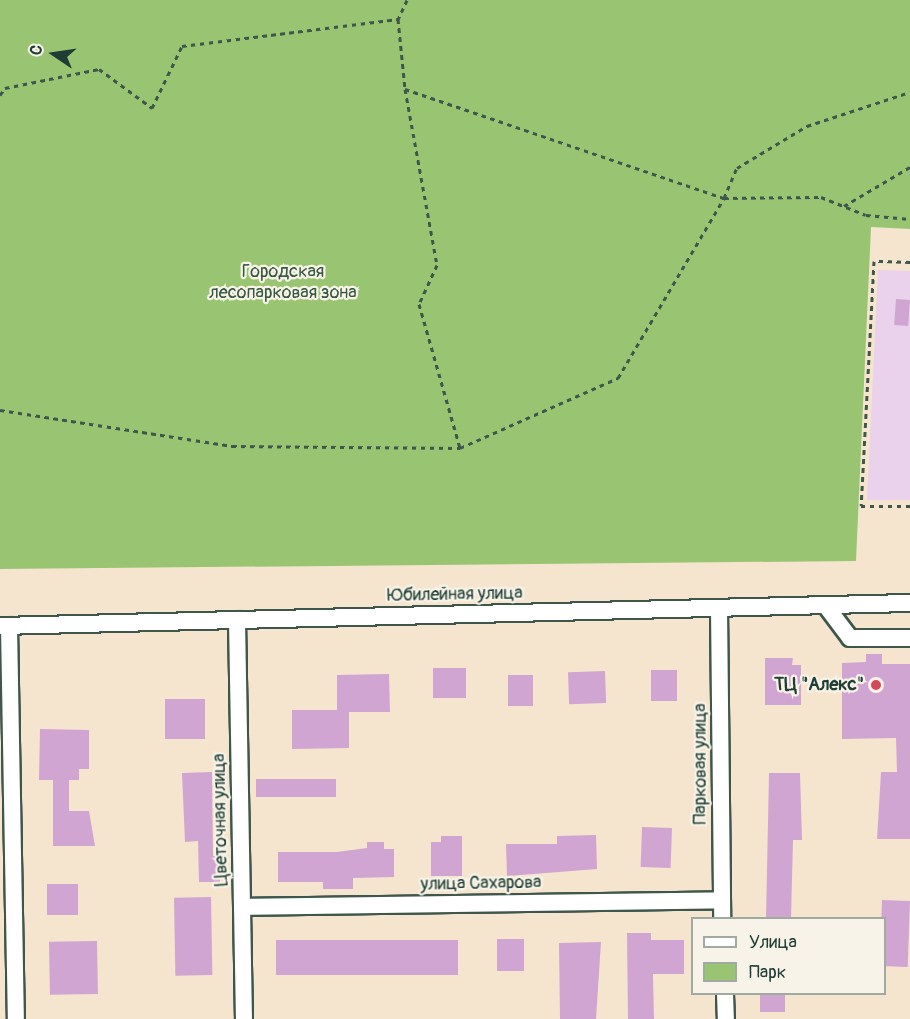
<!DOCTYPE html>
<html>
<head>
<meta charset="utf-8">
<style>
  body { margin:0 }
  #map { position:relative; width:910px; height:1019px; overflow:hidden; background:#f5e5ce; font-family:Pangolin,sans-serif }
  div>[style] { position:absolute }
  .built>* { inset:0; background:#ead1ec }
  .green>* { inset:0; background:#99c572 }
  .building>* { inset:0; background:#d1a5d2; transform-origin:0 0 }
  .path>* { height:3px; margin-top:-1.5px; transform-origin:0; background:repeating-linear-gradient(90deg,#3f564b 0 4.5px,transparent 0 9px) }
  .roads { filter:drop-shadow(2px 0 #3f564b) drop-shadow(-2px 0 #3f564b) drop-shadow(0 2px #3f564b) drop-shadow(0 -2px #3f564b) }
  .minor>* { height:16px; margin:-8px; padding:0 8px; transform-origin:8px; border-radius:8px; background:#fff }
  .dots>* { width:16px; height:16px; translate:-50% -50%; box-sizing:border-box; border:3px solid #f7f3e8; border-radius:50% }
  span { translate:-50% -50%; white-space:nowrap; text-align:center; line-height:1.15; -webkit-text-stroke:4.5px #f7f3e8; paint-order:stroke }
  .park-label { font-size:18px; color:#375840 }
  .street-label { font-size:18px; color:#1f3d34 }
  .poi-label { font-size:18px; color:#1f3d34; font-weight:700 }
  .right { translate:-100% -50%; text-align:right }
  .legend { position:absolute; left:691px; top:917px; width:195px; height:78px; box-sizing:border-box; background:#f7f3e8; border:2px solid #a1aaa0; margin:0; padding:8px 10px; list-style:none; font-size:18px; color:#1f3d34 }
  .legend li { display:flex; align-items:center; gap:12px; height:30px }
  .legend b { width:30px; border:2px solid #a1aaa0 }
  .north { position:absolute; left:24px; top:24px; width:60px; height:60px; -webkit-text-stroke:4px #f7f3e8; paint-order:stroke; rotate:283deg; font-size:16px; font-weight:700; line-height:24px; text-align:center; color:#1f3d34 }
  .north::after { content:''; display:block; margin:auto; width:21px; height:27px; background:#1f3d34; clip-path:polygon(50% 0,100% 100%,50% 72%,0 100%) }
</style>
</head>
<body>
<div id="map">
  <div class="built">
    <i style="clip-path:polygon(878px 270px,910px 271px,910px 500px,867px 500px)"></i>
  </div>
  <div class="green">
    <i style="clip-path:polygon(0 0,910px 0,910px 229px,871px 227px,856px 561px,0 569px)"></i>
  </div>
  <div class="building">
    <i style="left:896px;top:299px;width:14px;height:26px;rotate:4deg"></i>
    <i style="clip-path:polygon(866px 654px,882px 654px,882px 664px,910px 664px,910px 839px,877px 839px,881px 772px,897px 772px,896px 738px,842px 739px,842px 663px,866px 662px)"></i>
    <i style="clip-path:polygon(765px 658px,793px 658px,792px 665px,801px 665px,801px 705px,765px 705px)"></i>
    <i style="left:466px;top:668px;width:30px;height:33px;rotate:90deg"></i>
    <i style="left:651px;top:670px;width:26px;height:31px"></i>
    <i style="left:605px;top:671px;width:32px;height:37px;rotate:88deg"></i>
    <i style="clip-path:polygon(389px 674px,390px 712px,349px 712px,349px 748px,292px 749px,292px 710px,337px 710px,337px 675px)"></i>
    <i style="left:508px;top:675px;width:25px;height:31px"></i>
    <i style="left:165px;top:699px;width:40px;height:40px"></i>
    <i style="clip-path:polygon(40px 729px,89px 730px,89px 769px,79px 769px,79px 780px,69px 780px,69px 811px,89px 811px,95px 846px,53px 846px,53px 780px,39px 780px)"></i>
    <i style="clip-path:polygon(212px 772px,213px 856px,219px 856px,220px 882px,199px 882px,198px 841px,185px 842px,182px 773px)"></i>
    <i style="clip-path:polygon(769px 773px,800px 773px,802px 840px,793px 840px,791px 918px,766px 918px)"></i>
    <i style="left:336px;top:779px;width:18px;height:80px;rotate:90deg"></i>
    <i style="left:642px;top:827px;width:30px;height:40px;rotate:2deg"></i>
    <i style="clip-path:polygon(596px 835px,597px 869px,507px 876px,506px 844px,557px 844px,557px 836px)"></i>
    <i style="clip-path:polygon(441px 836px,462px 836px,462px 876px,431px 876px,431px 842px,441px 842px)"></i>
    <i style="clip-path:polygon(367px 842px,384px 842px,384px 849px,394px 849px,394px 877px,353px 878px,353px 889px,323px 889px,323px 882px,278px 882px,278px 852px,337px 852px,367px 848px)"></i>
    <i style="left:47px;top:884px;width:31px;height:31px"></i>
    <i style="left:211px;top:897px;width:78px;height:37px;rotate:89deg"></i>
    <i style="left:882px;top:900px;width:28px;height:66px;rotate:2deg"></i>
    <i style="clip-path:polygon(627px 933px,651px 933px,651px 940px,684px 940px,684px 974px,653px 974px,654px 1019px,628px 1019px)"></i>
    <i style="left:524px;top:939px;width:32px;height:27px;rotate:90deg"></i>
    <i style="left:458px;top:940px;width:35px;height:182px;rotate:90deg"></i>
    <i style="left:97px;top:941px;width:53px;height:48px;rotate:89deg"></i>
    <i style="clip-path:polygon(601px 942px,596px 1019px,560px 1019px,559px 943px)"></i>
    <i style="left:760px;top:993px;width:25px;height:19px"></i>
  </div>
  <div class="path">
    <i style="left:407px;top:0;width:21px;rotate:115deg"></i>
    <i style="left:398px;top:19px;width:70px;rotate:84.3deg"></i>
    <i style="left:405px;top:89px;width:179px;rotate:79.7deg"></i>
    <i style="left:437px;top:265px;width:43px;rotate:114.8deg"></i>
    <i style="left:419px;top:304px;width:150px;rotate:74.1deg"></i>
    <i style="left:405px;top:89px;width:337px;rotate:18.9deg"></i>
    <i style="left:724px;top:198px;width:33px;rotate:-67deg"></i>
    <i style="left:737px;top:168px;width:82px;rotate:-31deg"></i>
    <i style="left:807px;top:126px;width:108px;rotate:-18.3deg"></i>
    <i style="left:0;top:95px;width:9px;rotate:-54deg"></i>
    <i style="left:5px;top:88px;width:96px;rotate:-11.4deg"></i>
    <i style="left:99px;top:69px;width:66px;rotate:36.3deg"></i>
    <i style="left:152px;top:108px;width:69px;rotate:-64.2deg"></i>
    <i style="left:182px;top:46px;width:218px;rotate:-7.1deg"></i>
    <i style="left:844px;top:206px;width:77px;rotate:-30.6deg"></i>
    <i style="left:910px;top:262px;width:36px;rotate:-178deg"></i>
    <i style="left:874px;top:261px;width:245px;rotate:93deg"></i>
    <i style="left:861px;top:506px;width:49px"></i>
    <i style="left:0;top:410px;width:235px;rotate:8.8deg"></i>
    <i style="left:232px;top:446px;width:228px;rotate:0.5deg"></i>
    <i style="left:460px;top:448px;width:173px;rotate:-23.9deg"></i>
    <i style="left:618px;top:378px;width:209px;rotate:-59.5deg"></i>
    <i style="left:724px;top:198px;width:97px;rotate:-0.6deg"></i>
    <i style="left:821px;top:197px;width:48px;rotate:21.8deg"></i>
    <i style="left:866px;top:215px;width:44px;rotate:5.2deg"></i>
  </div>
  <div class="roads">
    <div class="minor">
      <i style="left:826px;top:606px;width:40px;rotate:53deg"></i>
      <i style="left:850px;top:638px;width:60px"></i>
      <i style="left:719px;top:608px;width:310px;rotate:89.4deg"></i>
      <i style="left:237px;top:620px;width:399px;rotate:89deg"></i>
      <i style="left:0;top:626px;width:910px;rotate:-1.45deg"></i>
      <i style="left:9px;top:626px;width:393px;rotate:89deg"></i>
      <i style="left:242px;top:907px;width:479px;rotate:-0.8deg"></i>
      <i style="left:725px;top:994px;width:25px;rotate:88deg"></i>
    </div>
  </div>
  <div class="dots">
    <i style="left:876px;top:685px;background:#d1495b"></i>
  </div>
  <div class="park-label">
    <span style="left:283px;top:283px">Городская<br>лесопарковая зона</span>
  </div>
  <div class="street-label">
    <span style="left:455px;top:595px;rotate:-1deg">Юбилейная улица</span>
    <span style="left:701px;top:764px;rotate:-90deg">Парковая улица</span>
    <span style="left:221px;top:820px;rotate:-91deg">Цветочная улица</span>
    <span style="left:481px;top:884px;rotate:-1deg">улица Сахарова</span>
  </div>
  <div class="poi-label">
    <span class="right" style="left:864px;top:685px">ТЦ "Алекс"</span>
  </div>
  <ul class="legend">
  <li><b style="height:8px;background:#fff"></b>Улица</li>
  <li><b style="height:16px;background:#99c572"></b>Парк</li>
  </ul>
  <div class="north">С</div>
</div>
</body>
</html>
